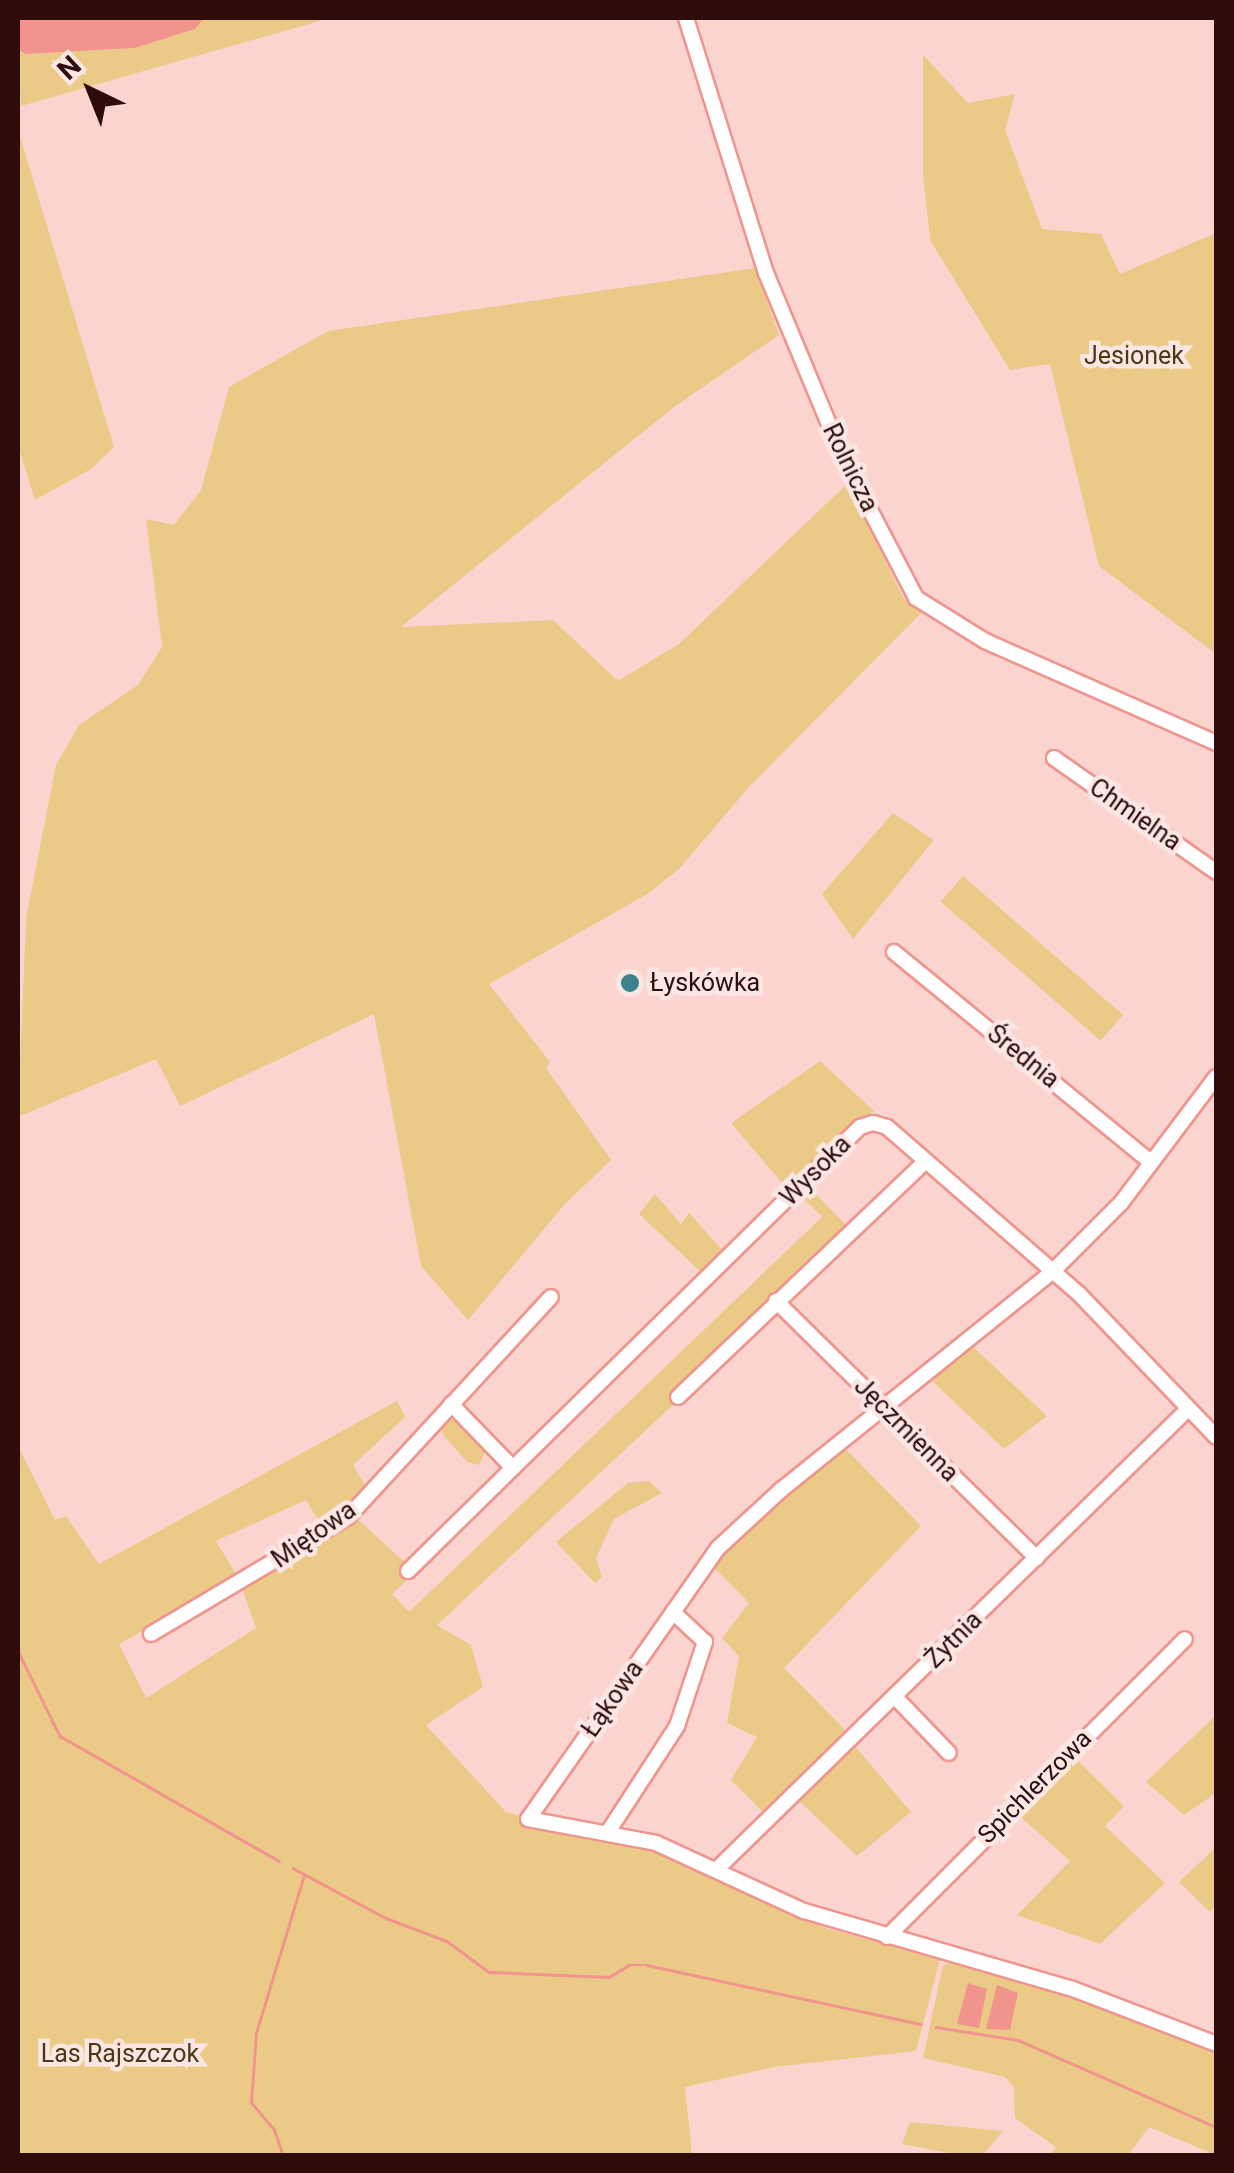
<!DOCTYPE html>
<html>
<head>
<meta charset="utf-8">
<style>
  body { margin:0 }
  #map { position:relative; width:1234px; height:2173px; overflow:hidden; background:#fbd4d0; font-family:Roboto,sans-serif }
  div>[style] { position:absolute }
  .green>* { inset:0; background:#ebca87; transform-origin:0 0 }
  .water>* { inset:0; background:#f1948d }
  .stream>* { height:2.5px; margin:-1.25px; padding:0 1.25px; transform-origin:1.25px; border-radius:1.25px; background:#f1948d }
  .roads { filter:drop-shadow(2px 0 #ef958e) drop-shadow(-2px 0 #ef958e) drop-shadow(0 2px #ef958e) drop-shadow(0 -2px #ef958e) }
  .minor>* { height:14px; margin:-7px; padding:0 7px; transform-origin:7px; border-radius:7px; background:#fff }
  .dots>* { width:28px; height:28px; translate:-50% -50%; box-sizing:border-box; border:5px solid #fae7e4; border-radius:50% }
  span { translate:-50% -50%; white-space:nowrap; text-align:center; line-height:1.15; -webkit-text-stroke:9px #fae7e4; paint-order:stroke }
  .park-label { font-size:25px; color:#4a3915 }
  .street-label { font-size:25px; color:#2d0c0b }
  .poi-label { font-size:25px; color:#2d0c0b }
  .left { translate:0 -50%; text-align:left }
  .frame { position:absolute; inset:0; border:20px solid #2d0c0b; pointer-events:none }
  .north { position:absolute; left:40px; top:40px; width:100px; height:100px; -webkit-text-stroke:8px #fae7e4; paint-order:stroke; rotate:317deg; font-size:28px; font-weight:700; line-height:40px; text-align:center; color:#2d0c0b }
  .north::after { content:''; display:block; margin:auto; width:35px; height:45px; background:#2d0c0b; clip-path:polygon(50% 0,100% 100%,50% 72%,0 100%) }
</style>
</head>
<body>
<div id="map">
  <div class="green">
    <i style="clip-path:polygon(204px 18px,330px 18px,21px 106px,18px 49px,25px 54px,135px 48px,195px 29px)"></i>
    <i style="clip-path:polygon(923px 55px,968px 103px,1015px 94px,1005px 130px,1042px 229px,1101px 234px,1120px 274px,1216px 233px,1216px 654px,1099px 566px,1050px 364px,1010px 370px,930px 240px,923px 174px)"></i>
    <i style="clip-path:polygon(18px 130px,114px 447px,91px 469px,35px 500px,18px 446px)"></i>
    <i style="clip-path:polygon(755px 268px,779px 335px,674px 407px,401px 627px,553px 620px,618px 681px,679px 644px,847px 484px,904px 599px,923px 611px,748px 788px,680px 868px,649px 893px,489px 984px,550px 1062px,546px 1068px,611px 1160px,564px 1205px,468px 1320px,421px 1266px,374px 1014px,180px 1106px,156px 1059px,18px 1117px,26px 918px,56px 765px,79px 725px,138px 685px,162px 647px,146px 519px,174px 525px,201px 490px,229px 387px,328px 331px)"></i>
    <i style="clip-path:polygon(893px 813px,934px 840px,853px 939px,822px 894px)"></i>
    <i style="left:963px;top:876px;width:212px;height:34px;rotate:41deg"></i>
    <i style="clip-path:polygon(820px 1061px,874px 1111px,788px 1190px,731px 1123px)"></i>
    <i style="clip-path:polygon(evenodd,807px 1185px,846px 1225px,669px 1396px,675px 1403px,437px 1625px,471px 1645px,483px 1687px,426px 1725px,506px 1812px,666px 1854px,825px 1928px,940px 1959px,916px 2051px,774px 2067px,685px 2087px,692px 2155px,18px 2155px,18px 1446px,55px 1520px,66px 1516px,99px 1564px,397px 1401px,405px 1417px,353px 1465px,368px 1490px,340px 1516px,322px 1526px,306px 1500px,216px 1541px,238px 1577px,354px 1516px,409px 1566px,401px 1573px,409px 1578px,392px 1594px,409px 1612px,822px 1217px,798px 1193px,807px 1185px,238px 1577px,256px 1628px,146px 1698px,119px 1644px,238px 1577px)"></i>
    <i style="clip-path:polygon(655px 1194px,681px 1224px,689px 1213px,724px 1252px,702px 1273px,639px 1214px)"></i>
    <i style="clip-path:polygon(970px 1344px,1047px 1416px,1004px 1449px,929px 1378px)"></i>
    <i style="clip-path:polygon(452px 1416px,486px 1450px,479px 1465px,467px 1462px,444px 1436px,441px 1428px)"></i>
    <i style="clip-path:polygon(843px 1446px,921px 1526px,784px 1668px,847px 1732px,769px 1818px,731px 1780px,757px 1737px,727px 1723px,739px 1656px,722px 1638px,749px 1603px,712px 1566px)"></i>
    <i style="clip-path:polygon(649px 1481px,662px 1493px,614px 1519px,596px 1558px,602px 1577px,595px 1583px,556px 1542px,628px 1483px)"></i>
    <i style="clip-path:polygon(1216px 1715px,1216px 1793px,1184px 1815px,1146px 1782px)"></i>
    <i style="clip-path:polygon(854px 1745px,911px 1812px,857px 1856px,797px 1799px)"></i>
    <i style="clip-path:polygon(1073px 1756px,1124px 1806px,1105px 1826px,1165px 1883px,1100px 1944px,1017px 1915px,1070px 1861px,1014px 1811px)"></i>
    <i style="clip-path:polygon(1216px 1847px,1216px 1905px,1210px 1912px,1179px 1882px)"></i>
    <i style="clip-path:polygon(950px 1963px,1063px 1995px,1216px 2053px,1216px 2155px,1149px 2127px,1128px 2155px,1050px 2155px,1056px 2147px,1015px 2118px,1014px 2087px,1005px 2077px,923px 2058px,943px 1965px)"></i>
    <i style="clip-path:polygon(910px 2122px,1003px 2131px,983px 2155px,959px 2155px,902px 2144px)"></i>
  </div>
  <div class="water">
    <i style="clip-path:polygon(18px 18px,204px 18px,195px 29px,135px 48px,25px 54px,18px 49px)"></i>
    <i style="clip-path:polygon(968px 1983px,987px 1989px,979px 2028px,957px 2024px)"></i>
    <i style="clip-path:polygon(997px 1985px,1018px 1993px,1010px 2030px,986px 2029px)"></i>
  </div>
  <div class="stream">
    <i style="left:18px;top:1651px;width:95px;rotate:63.7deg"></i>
    <i style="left:60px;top:1736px;width:252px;rotate:29.7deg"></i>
    <i style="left:293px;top:1868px;width:106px;rotate:28.3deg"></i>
    <i style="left:386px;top:1918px;width:65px;rotate:20.7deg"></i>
    <i style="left:447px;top:1941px;width:52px;rotate:36.4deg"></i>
    <i style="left:489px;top:1972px;width:120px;rotate:2.4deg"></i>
    <i style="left:609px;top:1977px;width:23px;rotate:-31deg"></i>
    <i style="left:629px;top:1965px;width:18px"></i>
    <i style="left:647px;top:1965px;width:280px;rotate:12.2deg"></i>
    <i style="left:936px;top:2027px;width:83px;rotate:9deg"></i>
    <i style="left:1018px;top:2040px;width:216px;rotate:23.7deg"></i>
    <i style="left:283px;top:2156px;width:28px;rotate:-109deg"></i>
    <i style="left:274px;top:2130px;width:35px;rotate:-130deg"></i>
    <i style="left:251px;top:2103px;width:70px;rotate:-85.9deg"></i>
    <i style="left:256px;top:2033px;width:165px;rotate:-73.1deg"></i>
  </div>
  <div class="roads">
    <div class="minor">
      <i style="left:686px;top:18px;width:267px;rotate:72.6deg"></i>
      <i style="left:766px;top:273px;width:203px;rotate:67.4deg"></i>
      <i style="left:844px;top:460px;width:156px;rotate:62.4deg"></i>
      <i style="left:916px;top:598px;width:81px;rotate:31.9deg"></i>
      <i style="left:985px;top:641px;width:253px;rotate:23.8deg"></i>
      <i style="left:1054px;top:758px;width:198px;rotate:35.1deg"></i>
      <i style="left:894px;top:952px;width:332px;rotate:39.3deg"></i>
      <i style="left:1216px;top:1077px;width:158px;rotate:127deg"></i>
      <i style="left:1121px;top:1203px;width:98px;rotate:135deg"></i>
      <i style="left:1052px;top:1272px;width:346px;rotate:141.2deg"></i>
      <i style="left:782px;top:1489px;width:87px;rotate:137.3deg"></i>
      <i style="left:718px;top:1548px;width:331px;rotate:125deg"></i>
      <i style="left:528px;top:1819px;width:130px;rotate:10.6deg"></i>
      <i style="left:656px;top:1843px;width:163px;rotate:24.7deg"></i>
      <i style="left:804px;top:1911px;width:280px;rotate:16.2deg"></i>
      <i style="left:1073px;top:1989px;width:153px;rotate:21deg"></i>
      <i style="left:776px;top:1301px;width:366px;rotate:44.6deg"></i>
      <i style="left:678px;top:1397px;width:342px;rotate:-43.6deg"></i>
      <i style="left:451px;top:1404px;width:89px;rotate:45.9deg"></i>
      <i style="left:408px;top:1571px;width:634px;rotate:-44.49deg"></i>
      <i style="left:860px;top:1127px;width:14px;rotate:-17deg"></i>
      <i style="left:873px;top:1123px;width:15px;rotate:16deg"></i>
      <i style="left:887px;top:1127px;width:254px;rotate:41deg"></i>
      <i style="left:1079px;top:1294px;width:198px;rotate:46.2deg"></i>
      <i style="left:151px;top:1634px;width:229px;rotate:-30.7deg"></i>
      <i style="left:348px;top:1517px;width:299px;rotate:-47.3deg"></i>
      <i style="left:896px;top:1698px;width:76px;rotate:46.1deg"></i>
      <i style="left:608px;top:1832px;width:126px;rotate:-56.9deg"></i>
      <i style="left:677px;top:1726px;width:89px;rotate:-71.6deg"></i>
      <i style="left:705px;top:1642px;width:44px;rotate:-136.8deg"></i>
      <i style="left:717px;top:1869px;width:658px;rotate:-44.32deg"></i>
      <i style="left:887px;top:1937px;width:421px;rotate:-45deg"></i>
    </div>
  </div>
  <div class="dots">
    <i style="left:630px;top:983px;background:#3b828a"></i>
  </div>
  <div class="park-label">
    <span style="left:1134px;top:356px">Jesionek</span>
    <span style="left:120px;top:2054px">Las Rajszczok</span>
  </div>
  <div class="street-label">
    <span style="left:850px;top:468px;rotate:64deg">Rolnicza</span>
    <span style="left:1135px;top:815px;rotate:35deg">Chmielna</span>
    <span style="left:1023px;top:1057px;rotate:39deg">Średnia</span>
    <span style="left:816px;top:1171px;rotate:-45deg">Wysoka</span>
    <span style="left:906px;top:1430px;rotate:45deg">Jęczmienna</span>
    <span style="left:314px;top:1535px;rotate:-35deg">Miętowa</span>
    <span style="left:954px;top:1640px;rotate:-45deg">Żytnia</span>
    <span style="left:613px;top:1699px;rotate:-55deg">Łąkowa</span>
    <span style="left:1035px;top:1787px;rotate:-45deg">Spichlerzowa</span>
  </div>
  <div class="poi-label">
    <span class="left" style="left:650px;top:983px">Łyskówka</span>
  </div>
  <div class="frame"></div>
  <div class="north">N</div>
</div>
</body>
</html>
